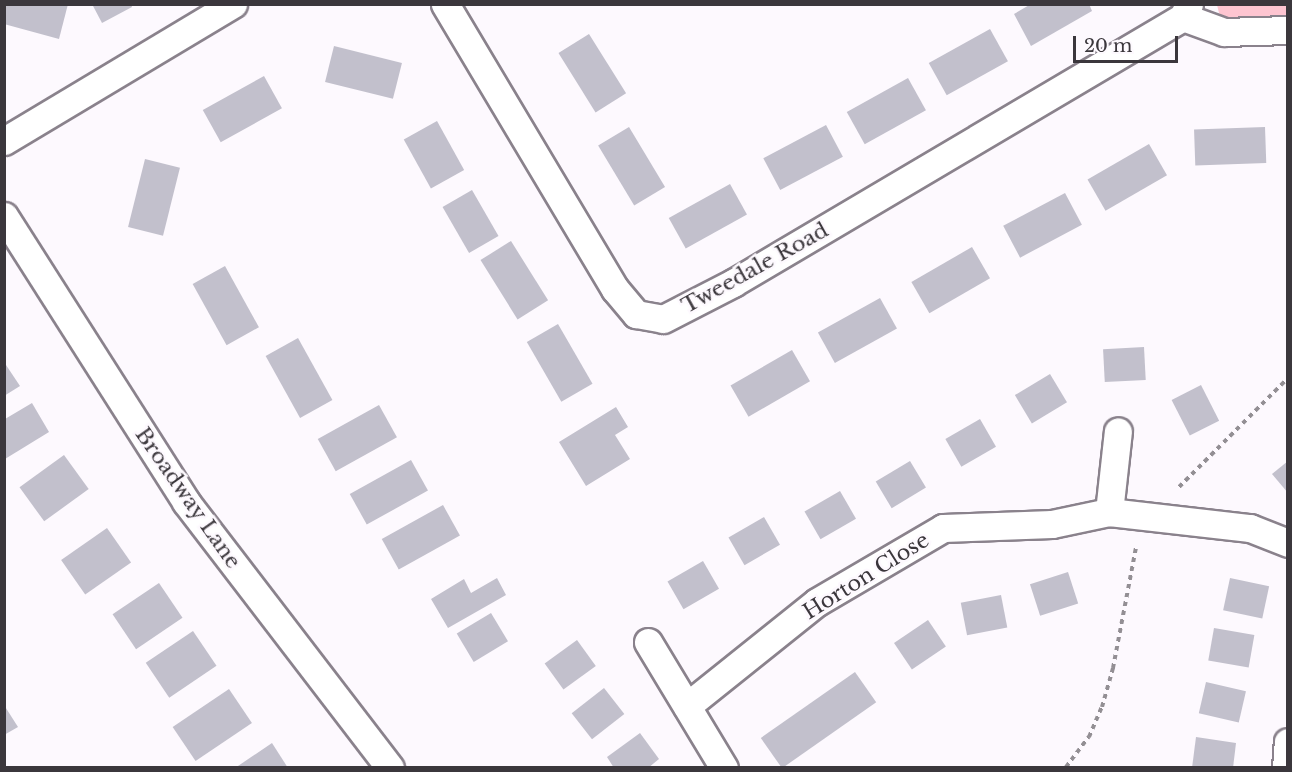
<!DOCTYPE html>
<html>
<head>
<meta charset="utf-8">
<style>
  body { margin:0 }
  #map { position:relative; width:1292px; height:772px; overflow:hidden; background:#fdf9fe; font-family:"Libre Baskerville",serif }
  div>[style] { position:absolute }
  .green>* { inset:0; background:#fec5d1 }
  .building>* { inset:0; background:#c2c0cc; transform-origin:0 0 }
  .path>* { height:4px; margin-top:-2px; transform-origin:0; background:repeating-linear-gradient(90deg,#938f94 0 4.5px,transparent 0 9px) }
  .roads { filter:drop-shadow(2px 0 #8a828c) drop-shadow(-2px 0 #8a828c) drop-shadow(0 2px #8a828c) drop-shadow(0 -2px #8a828c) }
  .minor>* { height:27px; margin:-13.5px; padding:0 13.5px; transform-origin:13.5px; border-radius:13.5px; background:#fff }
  span { translate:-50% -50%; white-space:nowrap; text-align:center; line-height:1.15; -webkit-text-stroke:5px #fdf9fe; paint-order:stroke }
  .street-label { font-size:21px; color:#3b373c }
  .frame { position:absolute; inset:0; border:6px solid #3b373c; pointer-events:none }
  .scale { position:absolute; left:1073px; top:36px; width:105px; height:27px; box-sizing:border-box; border:3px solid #3b373c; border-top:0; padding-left:8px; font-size:18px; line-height:21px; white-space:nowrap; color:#3b373c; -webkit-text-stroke:4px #fdf9fe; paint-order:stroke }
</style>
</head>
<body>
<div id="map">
  <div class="green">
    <i style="clip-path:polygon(1217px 5px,1287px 5px,1287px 21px,1231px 25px,1219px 13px)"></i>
  </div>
  <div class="building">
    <i style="clip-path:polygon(4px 4px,68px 4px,59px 39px,4px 24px)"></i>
    <i style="clip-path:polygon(92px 4px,131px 4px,132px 7px,102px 23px)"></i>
    <i style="clip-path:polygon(1031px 4px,1089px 4px,1092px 11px,1031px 46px,1014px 14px)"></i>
    <i style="left:990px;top:29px;width:37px;height:70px;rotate:61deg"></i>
    <i style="left:589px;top:34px;width:70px;height:36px;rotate:58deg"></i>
    <i style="left:334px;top:46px;width:70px;height:37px;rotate:14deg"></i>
    <i style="left:264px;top:76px;width:37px;height:70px;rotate:61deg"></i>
    <i style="left:908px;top:78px;width:37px;height:70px;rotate:61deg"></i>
    <i style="left:437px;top:121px;width:56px;height:38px;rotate:61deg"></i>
    <i style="left:826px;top:125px;width:36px;height:71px;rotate:62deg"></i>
    <i style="left:629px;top:127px;width:70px;height:36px;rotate:59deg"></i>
    <i style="left:1265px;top:127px;width:36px;height:71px;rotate:88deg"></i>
    <i style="left:1149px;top:144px;width:36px;height:71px;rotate:60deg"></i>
    <i style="left:145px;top:159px;width:36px;height:70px;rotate:14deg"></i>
    <i style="left:730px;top:184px;width:35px;height:70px;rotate:61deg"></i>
    <i style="left:472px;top:190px;width:53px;height:34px;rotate:60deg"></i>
    <i style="left:1065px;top:193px;width:36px;height:70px;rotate:62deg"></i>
    <i style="left:511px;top:241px;width:70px;height:36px;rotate:58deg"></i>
    <i style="left:972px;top:247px;width:36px;height:70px;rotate:60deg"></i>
    <i style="left:225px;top:266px;width:70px;height:37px;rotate:61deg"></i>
    <i style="left:880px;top:298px;width:35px;height:71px;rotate:61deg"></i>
    <i style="left:558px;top:324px;width:69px;height:36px;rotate:60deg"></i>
    <i style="left:298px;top:338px;width:71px;height:37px;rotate:61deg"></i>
    <i style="left:1144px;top:347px;width:33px;height:41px;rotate:87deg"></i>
    <i style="left:792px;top:350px;width:36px;height:71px;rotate:60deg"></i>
    <i style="clip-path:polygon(4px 362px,20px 386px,4px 396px)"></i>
    <i style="left:1050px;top:374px;width:33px;height:41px;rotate:59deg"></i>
    <i style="left:1201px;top:385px;width:40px;height:33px;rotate:63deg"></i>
    <i style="clip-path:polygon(32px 403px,49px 432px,5px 459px,5px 419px)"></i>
    <i style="left:379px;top:405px;width:37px;height:70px;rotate:61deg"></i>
    <i style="clip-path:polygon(616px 407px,628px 427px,615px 435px,630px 459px,586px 486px,559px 442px)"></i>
    <i style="left:980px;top:419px;width:32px;height:40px;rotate:60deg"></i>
    <i style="left:64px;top:455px;width:42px;height:55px;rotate:54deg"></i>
    <i style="left:411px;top:460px;width:35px;height:70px;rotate:61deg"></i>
    <i style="left:910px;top:461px;width:31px;height:40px;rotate:59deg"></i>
    <i style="clip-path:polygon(1288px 461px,1288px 493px,1272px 474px)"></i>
    <i style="left:840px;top:491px;width:32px;height:41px;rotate:60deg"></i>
    <i style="left:443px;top:505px;width:35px;height:70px;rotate:61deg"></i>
    <i style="left:764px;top:517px;width:32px;height:41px;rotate:60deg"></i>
    <i style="left:107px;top:528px;width:42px;height:56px;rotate:55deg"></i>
    <i style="left:703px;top:561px;width:32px;height:41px;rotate:60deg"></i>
    <i style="left:1068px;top:572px;width:33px;height:40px;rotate:72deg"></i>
    <i style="clip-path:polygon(497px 578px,506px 595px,448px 628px,431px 599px,464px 579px,471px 593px)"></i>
    <i style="left:1230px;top:578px;width:40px;height:33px;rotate:12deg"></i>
    <i style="left:159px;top:583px;width:42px;height:56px;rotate:56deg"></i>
    <i style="left:1001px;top:595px;width:33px;height:41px;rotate:79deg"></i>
    <i style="left:491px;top:613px;width:33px;height:40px;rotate:59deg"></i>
    <i style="left:928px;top:620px;width:32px;height:41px;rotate:56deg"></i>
    <i style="left:1214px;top:628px;width:41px;height:33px;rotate:10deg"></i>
    <i style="left:193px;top:631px;width:42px;height:57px;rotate:56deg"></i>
    <i style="left:577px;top:640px;width:32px;height:40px;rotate:54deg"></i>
    <i style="left:855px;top:672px;width:37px;height:115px;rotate:55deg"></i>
    <i style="left:1206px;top:682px;width:41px;height:32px;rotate:13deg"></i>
    <i style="left:604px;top:688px;width:33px;height:41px;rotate:52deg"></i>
    <i style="left:229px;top:689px;width:41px;height:68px;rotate:56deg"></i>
    <i style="clip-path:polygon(4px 705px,18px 727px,4px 735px)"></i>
    <i style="clip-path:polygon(640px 733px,659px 759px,648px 768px,614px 768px,607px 757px)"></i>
    <i style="clip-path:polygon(1196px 737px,1236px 743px,1233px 768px,1192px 768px)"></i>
    <i style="clip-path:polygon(272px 743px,288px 768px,235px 768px)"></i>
  </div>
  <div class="path">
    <i style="left:1179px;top:487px;width:154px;rotate:-45deg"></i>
    <i style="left:1066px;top:767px;width:38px;rotate:-53deg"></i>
    <i style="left:1089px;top:737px;width:33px;rotate:-67deg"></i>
    <i style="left:1102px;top:707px;width:41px;rotate:-74.2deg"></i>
    <i style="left:1113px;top:668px;width:123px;rotate:-79.2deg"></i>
    <i style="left:1049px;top:768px;width:38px"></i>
  </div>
  <div class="roads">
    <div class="minor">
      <i style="left:445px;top:4px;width:332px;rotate:59.2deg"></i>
      <i style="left:615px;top:289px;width:33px;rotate:50deg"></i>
      <i style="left:636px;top:314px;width:27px;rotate:10deg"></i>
      <i style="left:663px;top:319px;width:79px;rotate:-27.2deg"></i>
      <i style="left:733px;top:283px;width:523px;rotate:-30.59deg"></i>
      <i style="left:1183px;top:17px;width:14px;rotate:-65deg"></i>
      <i style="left:1183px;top:17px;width:44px;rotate:20.1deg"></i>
      <i style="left:1224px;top:32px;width:64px;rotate:-1.8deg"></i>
      <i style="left:4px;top:141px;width:267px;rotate:-30.9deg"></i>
      <i style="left:4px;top:216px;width:339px;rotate:57.5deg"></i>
      <i style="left:186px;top:502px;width:335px;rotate:52.5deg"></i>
      <i style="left:1109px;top:512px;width:81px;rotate:-83.7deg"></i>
      <i style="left:648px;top:642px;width:147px;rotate:58.9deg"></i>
      <i style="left:687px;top:706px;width:166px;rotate:-38.7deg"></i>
      <i style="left:817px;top:602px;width:146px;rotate:-30.4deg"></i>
      <i style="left:943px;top:528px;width:109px;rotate:-2.1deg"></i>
      <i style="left:1052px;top:524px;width:58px;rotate:-11.9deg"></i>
      <i style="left:1109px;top:512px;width:142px;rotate:6.5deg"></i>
      <i style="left:1250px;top:528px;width:41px;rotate:21.5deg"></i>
      <i style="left:1286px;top:768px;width:26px;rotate:-86deg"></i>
    </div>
  </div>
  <div class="street-label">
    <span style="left:755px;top:268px;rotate:-29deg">Tweedale Road</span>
    <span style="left:188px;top:498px;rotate:55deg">Broadway Lane</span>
    <span style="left:866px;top:576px;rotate:-32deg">Horton Close</span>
  </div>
  <div class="frame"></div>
  <div class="scale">20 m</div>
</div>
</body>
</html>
